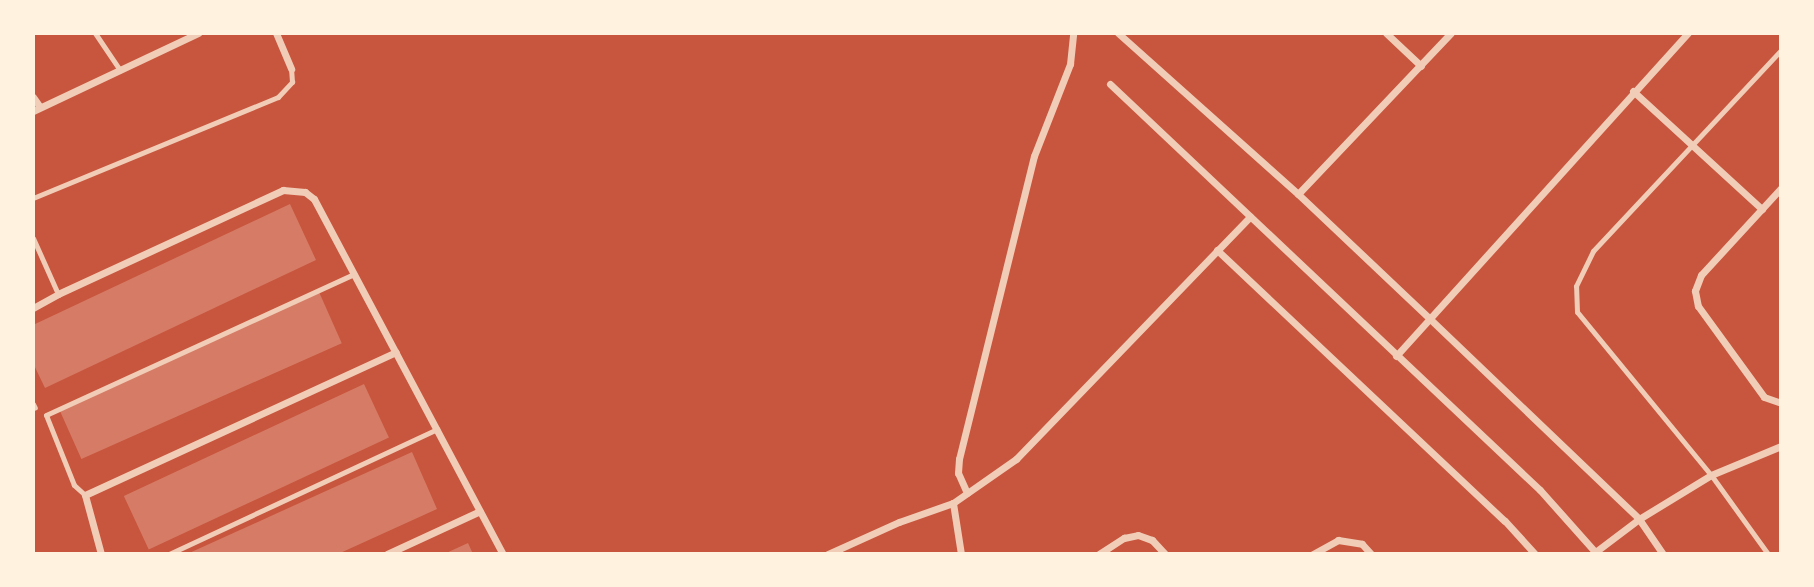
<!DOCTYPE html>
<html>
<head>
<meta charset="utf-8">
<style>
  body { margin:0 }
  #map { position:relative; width:1814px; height:587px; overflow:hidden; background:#c8553d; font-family:Inter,sans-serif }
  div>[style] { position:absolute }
  .building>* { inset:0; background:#d67c66; transform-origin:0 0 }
  .service>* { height:5px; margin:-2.5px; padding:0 2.5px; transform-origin:2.5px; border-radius:2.5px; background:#f1ccb7 }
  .minor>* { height:7px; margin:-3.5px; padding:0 3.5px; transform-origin:3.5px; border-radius:3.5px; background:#f1ccb7 }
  span { translate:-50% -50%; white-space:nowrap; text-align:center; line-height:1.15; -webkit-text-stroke:5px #fff3e0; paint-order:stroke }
  .frame { position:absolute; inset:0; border:35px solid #fff3e0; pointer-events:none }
</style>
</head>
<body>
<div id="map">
  <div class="building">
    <i style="clip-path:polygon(290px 204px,316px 260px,45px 388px,33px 363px,33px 325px)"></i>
    <i style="left:319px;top:292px;width:56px;height:285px;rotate:66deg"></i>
    <i style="left:364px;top:384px;width:59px;height:265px;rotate:65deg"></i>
    <i style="clip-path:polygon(412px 452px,437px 509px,338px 554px,187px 554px)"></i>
    <i style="clip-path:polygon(468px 543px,473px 554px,444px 554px)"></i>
  </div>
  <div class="service">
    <i style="left:95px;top:33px;width:45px;rotate:56deg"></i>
    <i style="left:33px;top:198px;width:265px;rotate:-22.4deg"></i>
    <i style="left:278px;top:97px;width:21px;rotate:-47deg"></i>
    <i style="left:292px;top:82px;width:13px;rotate:-94deg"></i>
    <i style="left:33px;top:238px;width:61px;rotate:65.9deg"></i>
    <i style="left:33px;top:404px;width:4px;rotate:63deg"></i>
    <i style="left:85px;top:495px;width:15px;rotate:-138deg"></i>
    <i style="left:74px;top:485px;width:75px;rotate:-111.8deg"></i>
    <i style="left:46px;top:415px;width:339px;rotate:-24.6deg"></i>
    <i style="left:169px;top:554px;width:296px;rotate:-25deg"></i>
    <i style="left:1768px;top:554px;width:97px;rotate:-125.8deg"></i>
    <i style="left:1711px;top:475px;width:211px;rotate:-129.4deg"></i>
    <i style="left:1577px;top:312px;width:26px;rotate:-92deg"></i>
    <i style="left:1576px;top:286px;width:39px;rotate:-64deg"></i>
    <i style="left:1593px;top:251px;width:275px;rotate:-46.9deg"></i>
  </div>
  <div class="minor">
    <i style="left:276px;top:33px;width:39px;rotate:67deg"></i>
    <i style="left:1118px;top:33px;width:241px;rotate:41.8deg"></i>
    <i style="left:1298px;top:194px;width:180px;rotate:43.4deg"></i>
    <i style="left:1429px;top:318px;width:291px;rotate:43.7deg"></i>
    <i style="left:1639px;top:519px;width:42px;rotate:55.6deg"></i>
    <i style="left:1386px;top:33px;width:48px;rotate:43.3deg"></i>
    <i style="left:1110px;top:84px;width:591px;rotate:43.36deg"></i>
    <i style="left:1540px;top:490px;width:86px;rotate:48.3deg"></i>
    <i style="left:1633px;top:91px;width:175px;rotate:42.5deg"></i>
    <i style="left:33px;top:97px;width:12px;rotate:55deg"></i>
    <i style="left:33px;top:111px;width:183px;rotate:-25.3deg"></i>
    <i style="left:1781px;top:188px;width:118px;rotate:132.6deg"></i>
    <i style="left:1701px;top:275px;width:17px;rotate:111deg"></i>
    <i style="left:1695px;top:291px;width:15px;rotate:79deg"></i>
    <i style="left:1698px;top:306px;width:112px;rotate:54deg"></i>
    <i style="left:1764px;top:397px;width:18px;rotate:19deg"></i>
    <i style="left:1298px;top:194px;width:222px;rotate:-46.5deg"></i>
    <i style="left:1217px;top:250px;width:395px;rotate:43.3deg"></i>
    <i style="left:1505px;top:521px;width:45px;rotate:47.7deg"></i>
    <i style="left:33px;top:308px;width:29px;rotate:-29deg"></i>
    <i style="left:58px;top:294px;width:248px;rotate:-24.8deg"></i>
    <i style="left:283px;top:190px;width:22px;rotate:5deg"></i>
    <i style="left:305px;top:192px;width:11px;rotate:38deg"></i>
    <i style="left:314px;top:199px;width:402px;rotate:62deg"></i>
    <i style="left:1396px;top:356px;width:435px;rotate:-47.9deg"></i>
    <i style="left:967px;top:493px;width:22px;rotate:-114deg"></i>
    <i style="left:958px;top:473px;width:14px;rotate:-86deg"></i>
    <i style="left:959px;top:459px;width:312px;rotate:-76.1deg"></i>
    <i style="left:1034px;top:156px;width:99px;rotate:-68.6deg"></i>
    <i style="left:1070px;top:64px;width:31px;rotate:-84deg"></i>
    <i style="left:953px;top:503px;width:52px;rotate:81.1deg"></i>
    <i style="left:1594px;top:553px;width:56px;rotate:-37.1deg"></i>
    <i style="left:1639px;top:519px;width:84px;rotate:-31.4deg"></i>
    <i style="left:1711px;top:475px;width:76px;rotate:-22.5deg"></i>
    <i style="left:101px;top:554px;width:61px;rotate:-105.2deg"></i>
    <i style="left:85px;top:495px;width:342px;rotate:-24.7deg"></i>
    <i style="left:387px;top:554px;width:102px;rotate:-24.8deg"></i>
    <i style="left:828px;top:554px;width:78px;rotate:-24.3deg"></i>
    <i style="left:899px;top:522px;width:57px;rotate:-19.4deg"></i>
    <i style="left:953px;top:503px;width:77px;rotate:-34.9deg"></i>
    <i style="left:1016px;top:459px;width:337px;rotate:-46deg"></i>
    <i style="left:1099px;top:554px;width:30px;rotate:-33deg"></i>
    <i style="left:1124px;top:538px;width:14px;rotate:-12deg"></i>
    <i style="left:1138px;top:535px;width:15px;rotate:20deg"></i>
    <i style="left:1152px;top:540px;width:19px;rotate:47deg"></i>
    <i style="left:1313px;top:554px;width:29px;rotate:-29deg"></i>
    <i style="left:1338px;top:540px;width:24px;rotate:9deg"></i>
    <i style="left:1362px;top:544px;width:13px;rotate:48deg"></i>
  </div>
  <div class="frame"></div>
</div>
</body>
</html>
